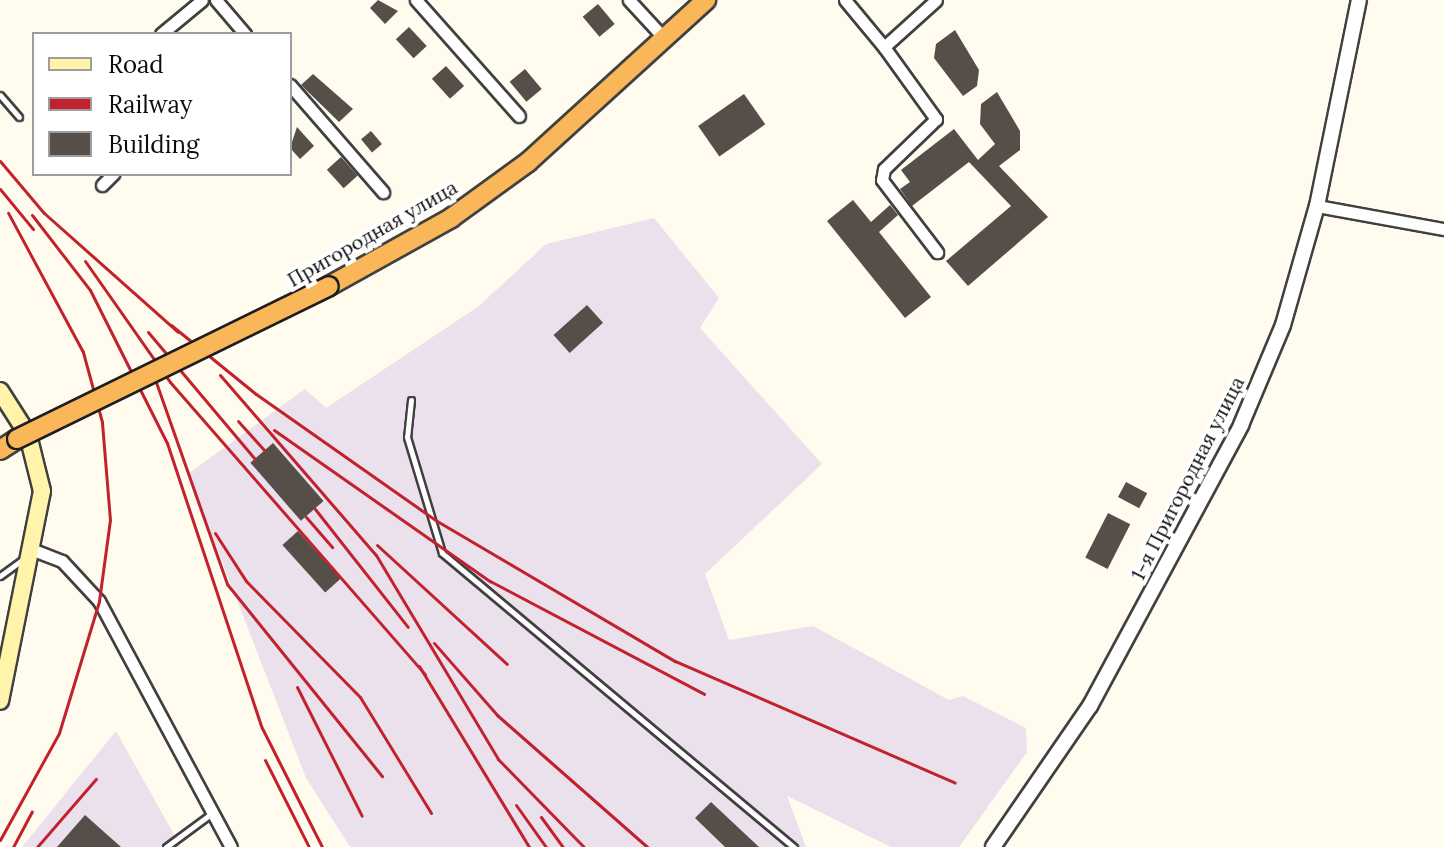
<!DOCTYPE html>
<html>
<head>
<meta charset="utf-8">
<style>
  body { margin:0 }
  #map { position:relative; width:1444px; height:847px; overflow:hidden; background:#fffbee; font-family:Lora,serif }
  div>[style] { position:absolute }
  .industrial>* { inset:0; background:#ebe1ec }
  .building>* { inset:0; background:#564e49; transform-origin:0 0 }
  .roads { filter:drop-shadow(2px 0 #404040) drop-shadow(-2px 0 #404040) drop-shadow(0 2px #404040) drop-shadow(0 -2px #404040) }
  .service>* { height:5px; margin:-2.5px; padding:0 2.5px; transform-origin:2.5px; border-radius:2.5px; background:#fff }
  .minor>* { height:11px; margin:-5.5px; padding:0 5.5px; transform-origin:5.5px; border-radius:5.5px; background:#fff }
  .tertiary>* { height:14px; margin:-7px; padding:0 7px; transform-origin:7px; border-radius:7px; background:#fff }
  .secondary>* { height:16px; margin:-8px; padding:0 8px; transform-origin:8px; border-radius:8px; background:#fff4a9 }
  .trunk>* { height:18px; margin:-9px; padding:0 9px; transform-origin:9px; border-radius:9px; background:#fab75a }
  .rail>* { height:3px; margin:-1.5px; padding:0 1.5px; transform-origin:1.5px; border-radius:1.5px; background:#c1222d }
  .bridges { filter:drop-shadow(2px 0 #1e1e1e) drop-shadow(-2px 0 #1e1e1e) drop-shadow(0 2px #1e1e1e) drop-shadow(0 -2px #1e1e1e) }
  .trunk-bridge>* { height:18px; margin:-9px; padding:0 9px; transform-origin:9px; border-radius:9px; background:#fab75a }
  span { translate:-50% -50%; white-space:nowrap; text-align:center; line-height:1.15; -webkit-text-stroke:8px #fff; paint-order:stroke }
  .street-label { font-size:20px; color:#0d0d0d }
  .legend { position:absolute; left:32px; top:32px; width:260px; height:144px; box-sizing:border-box; background:#fff; border:2px solid #9e9e9e; margin:0; padding:10px 14px; list-style:none; font-size:24px; color:#0d0d0d }
  .legend li { display:flex; align-items:center; gap:16px; height:40px }
  .legend b { width:40px; border:2px solid #9e9e9e }
</style>
</head>
<body>
<div id="map">
  <div class="industrial">
    <i style="clip-path:polygon(654px 218px,719px 298px,700px 328px,822px 464px,705px 574px,729px 640px,813px 626px,949px 700px,963px 696px,1026px 728px,1027px 752px,959px 847px,891px 847px,787px 796px,806px 847px,350px 847px,306px 778px,188px 474px,305px 389px,326px 408px,479px 306px,546px 244px)"></i>
    <i style="clip-path:polygon(116px 731px,181px 847px,22px 847px)"></i>
  </div>
  <div class="building">
    <i style="clip-path:polygon(378px 0,398px 11px,385px 24px,370px 8px)"></i>
    <i style="left:598px;top:4px;width:26px;height:20px;rotate:50deg"></i>
    <i style="left:409px;top:27px;width:26px;height:18px;rotate:47deg"></i>
    <i style="clip-path:polygon(955px 30px,979px 70px,977px 86px,963px 96px,934px 58px,936px 44px)"></i>
    <i style="left:446px;top:66px;width:27px;height:19px;rotate:48deg"></i>
    <i style="left:525px;top:69px;width:26px;height:20px;rotate:50deg"></i>
    <i style="clip-path:polygon(313px 74px,353px 109px,339px 122px,301px 85px)"></i>
    <i style="clip-path:polygon(997px 92px,1020px 131px,1020px 150px,999px 166px,1048px 217px,968px 286px,946px 261px,1011px 206px,969px 162px,912px 206px,900px 189px,910px 182px,901px 170px,954px 129px,978px 160px,995px 144px,980px 124px,981px 104px)"></i>
    <i style="left:744px;top:94px;width:37px;height:56px;rotate:55deg"></i>
    <i style="clip-path:polygon(297px 127px,314px 146px,300px 159px,290px 148px)"></i>
    <i style="left:371px;top:131px;width:17px;height:13px;rotate:50deg"></i>
    <i style="left:341px;top:157px;width:25px;height:19px;rotate:48deg"></i>
    <i style="clip-path:polygon(853px 200px,871px 222px,890px 205px,898px 215px,879px 232px,931px 297px,905px 318px,827px 221px)"></i>
    <i style="left:587px;top:305px;width:24px;height:45px;rotate:48deg"></i>
    <i style="left:273px;top:443px;width:77px;height:30px;rotate:49deg"></i>
    <i style="left:1126px;top:482px;width:24px;height:17px;rotate:28deg"></i>
    <i style="left:1108px;top:513px;width:25px;height:50px;rotate:27deg"></i>
    <i style="left:298px;top:531px;width:64px;height:21px;rotate:48deg"></i>
    <i style="clip-path:polygon(711px 802px,759px 847px,725px 847px,695px 818px)"></i>
    <i style="clip-path:polygon(85px 815px,121px 847px,57px 847px)"></i>
  </div>
  <div class="roads">
    <div class="service">
      <i style="left:0;top:95px;width:29px;rotate:49deg"></i>
      <i style="left:411px;top:400px;width:37px;rotate:96deg"></i>
      <i style="left:407px;top:437px;width:121px;rotate:73.2deg"></i>
      <i style="left:442px;top:553px;width:459px;rotate:39.9deg"></i>
      <i style="left:0;top:576px;width:31px;rotate:-36deg"></i>
      <i style="left:166px;top:847px;width:56px;rotate:-36.3deg"></i>
    </div>
    <div class="minor">
      <i style="left:216px;top:0;width:45px;rotate:49.5deg"></i>
      <i style="left:416px;top:0;width:155px;rotate:48.4deg"></i>
      <i style="left:629px;top:0;width:52px;rotate:47.4deg"></i>
      <i style="left:845px;top:0;width:61px;rotate:50.3deg"></i>
      <i style="left:884px;top:47px;width:70px;rotate:-42.1deg"></i>
      <i style="left:161px;top:34px;width:53px;rotate:-39.7deg"></i>
      <i style="left:884px;top:47px;width:89px;rotate:54.2deg"></i>
      <i style="left:936px;top:119px;width:72px;rotate:136.1deg"></i>
      <i style="left:884px;top:169px;width:11px;rotate:100deg"></i>
      <i style="left:882px;top:180px;width:91px;rotate:52.6deg"></i>
      <i style="left:290px;top:85px;width:142px;rotate:49deg"></i>
      <i style="left:102px;top:185px;width:16px;rotate:-45deg"></i>
      <i style="left:1317px;top:206px;width:129px;rotate:10.3deg"></i>
      <i style="left:36px;top:551px;width:28px;rotate:21deg"></i>
      <i style="left:62px;top:561px;width:54px;rotate:47.2deg"></i>
      <i style="left:99px;top:601px;width:279px;rotate:61.8deg"></i>
    </div>
    <div class="tertiary">
      <i style="left:993px;top:847px;width:171px;rotate:-55.5deg"></i>
      <i style="left:1090px;top:706px;width:319px;rotate:-61.7deg"></i>
      <i style="left:1241px;top:425px;width:108px;rotate:-67.2deg"></i>
      <i style="left:1283px;top:325px;width:124px;rotate:-74.1deg"></i>
      <i style="left:1317px;top:206px;width:210px;rotate:-78.5deg"></i>
    </div>
    <div class="secondary">
      <i style="left:0;top:391px;width:52px;rotate:57.5deg"></i>
      <i style="left:28px;top:435px;width:58px;rotate:76deg"></i>
      <i style="left:42px;top:491px;width:214px;rotate:101.3deg"></i>
    </div>
    <div class="trunk">
      <i style="left:329px;top:286px;width:140px;rotate:-29.1deg"></i>
      <i style="left:451px;top:218px;width:95px;rotate:-36deg"></i>
      <i style="left:528px;top:162px;width:241px;rotate:-42.3deg"></i>
      <i style="left:0;top:450px;width:20px;rotate:-33deg"></i>
    </div>
  </div>
  <div class="rail">
    <i style="left:0;top:161px;width:68px;rotate:49.8deg"></i>
    <i style="left:44px;top:213px;width:179px;rotate:41.6deg"></i>
    <i style="left:0;top:189px;width:52px;rotate:50.5deg"></i>
    <i style="left:32px;top:215px;width:95px;rotate:52.3deg"></i>
    <i style="left:90px;top:290px;width:171px;rotate:63.3deg"></i>
    <i style="left:167px;top:443px;width:300px;rotate:71.6deg"></i>
    <i style="left:262px;top:728px;width:133px;rotate:63.2deg"></i>
    <i style="left:85px;top:261px;width:148px;rotate:54.9deg"></i>
    <i style="left:170px;top:382px;width:388px;rotate:48.9deg"></i>
    <i style="left:171px;top:325px;width:109px;rotate:39.1deg"></i>
    <i style="left:256px;top:394px;width:221px;rotate:35.1deg"></i>
    <i style="left:437px;top:521px;width:276px;rotate:30.5deg"></i>
    <i style="left:675px;top:661px;width:305px;rotate:23.5deg"></i>
    <i style="left:148px;top:332px;width:166px;rotate:49.9deg"></i>
    <i style="left:151px;top:368px;width:229px;rotate:70.6deg"></i>
    <i style="left:227px;top:584px;width:247px;rotate:51.1deg"></i>
    <i style="left:220px;top:375px;width:238px;rotate:49.1deg"></i>
    <i style="left:376px;top:555px;width:238px;rotate:59.1deg"></i>
    <i style="left:498px;top:759px;width:123px;rotate:45.7deg"></i>
    <i style="left:238px;top:421px;width:40px;rotate:48deg"></i>
    <i style="left:274px;top:430px;width:264px;rotate:35deg"></i>
    <i style="left:490px;top:581px;width:242px;rotate:27.8deg"></i>
    <i style="left:315px;top:509px;width:150px;rotate:51.8deg"></i>
    <i style="left:306px;top:517px;width:40px;rotate:49deg"></i>
    <i style="left:215px;top:533px;width:57px;rotate:57.1deg"></i>
    <i style="left:246px;top:581px;width:163px;rotate:45.5deg"></i>
    <i style="left:360px;top:697px;width:136px;rotate:58.5deg"></i>
    <i style="left:377px;top:545px;width:176px;rotate:42.5deg"></i>
    <i style="left:434px;top:643px;width:96px;rotate:48.8deg"></i>
    <i style="left:497px;top:715px;width:200px;rotate:41.3deg"></i>
    <i style="left:419px;top:666px;width:212px;rotate:58.7deg"></i>
    <i style="left:297px;top:687px;width:144px;rotate:63.3deg"></i>
    <i style="left:265px;top:760px;width:97px;rotate:63.2deg"></i>
    <i style="left:516px;top:805px;width:52px;rotate:54.5deg"></i>
    <i style="left:541px;top:817px;width:37px;rotate:54deg"></i>
    <i style="left:0;top:840px;width:122px;rotate:-61.1deg"></i>
    <i style="left:59px;top:733px;width:138px;rotate:-73.1deg"></i>
    <i style="left:99px;top:601px;width:82px;rotate:-82.3deg"></i>
    <i style="left:110px;top:520px;width:98px;rotate:-94.7deg"></i>
    <i style="left:102px;top:422px;width:73px;rotate:-105.2deg"></i>
    <i style="left:83px;top:352px;width:158px;rotate:-118.3deg"></i>
    <i style="left:13px;top:847px;width:40px;rotate:-62deg"></i>
    <i style="left:37px;top:847px;width:90px;rotate:-49.1deg"></i>
  </div>
  <div class="bridges">
    <div class="trunk-bridge">
      <i style="left:17px;top:439px;width:347px;rotate:-26.1deg"></i>
    </div>
  </div>
  <div class="street-label">
    <span style="left:372px;top:233px;rotate:-30deg">Пригородная улица</span>
    <span style="left:1187px;top:478px;rotate:-63deg">1-я Пригородная улица</span>
  </div>
  <ul class="legend">
  <li><b style="height:10px;background:#fff4a9"></b>Road</li>
  <li><b style="height:10px;background:#c1222d"></b>Railway</li>
  <li><b style="height:22px;background:#564e49"></b>Building</li>
  </ul>
</div>
</body>
</html>
